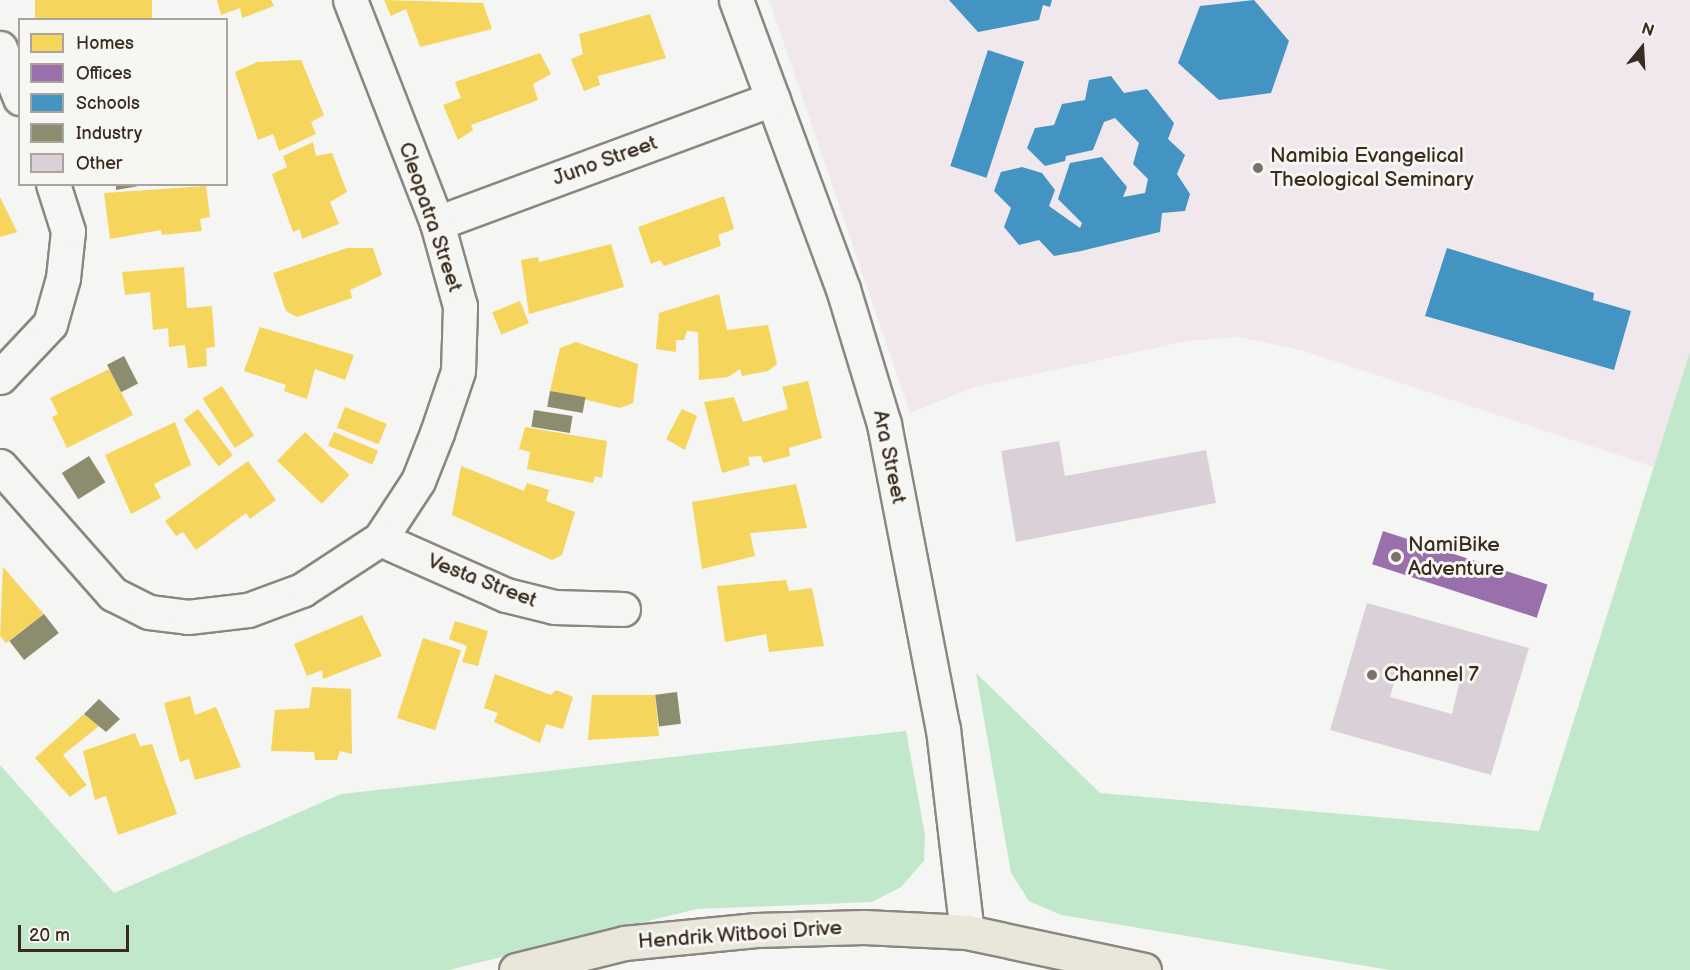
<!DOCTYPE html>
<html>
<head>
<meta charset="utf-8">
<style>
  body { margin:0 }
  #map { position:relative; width:1690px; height:970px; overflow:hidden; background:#f5f5f3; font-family:"Balsamiq Sans",sans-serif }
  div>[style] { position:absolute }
  .built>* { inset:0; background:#f0e8ec }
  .green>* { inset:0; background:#c1e8cb }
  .homes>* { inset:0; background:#f6d55c; transform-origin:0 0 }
  .offices>* { inset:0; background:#9970ab; transform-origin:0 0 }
  .schools>* { inset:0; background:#4393c3; transform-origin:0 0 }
  .industry>* { inset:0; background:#8c8c6e; transform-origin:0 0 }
  .building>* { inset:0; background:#dad1d8 }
  .roads { filter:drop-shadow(2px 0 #8a8683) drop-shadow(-2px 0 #8a8683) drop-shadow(0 2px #8a8683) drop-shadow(0 -2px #8a8683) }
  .minor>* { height:33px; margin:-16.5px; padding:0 16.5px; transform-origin:16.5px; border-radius:16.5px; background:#f5f5f3 }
  .major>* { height:33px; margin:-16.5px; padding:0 16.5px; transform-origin:16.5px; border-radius:16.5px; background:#e9e7da }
  .dots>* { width:16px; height:16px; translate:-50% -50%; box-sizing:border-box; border:3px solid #f6f6f2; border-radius:50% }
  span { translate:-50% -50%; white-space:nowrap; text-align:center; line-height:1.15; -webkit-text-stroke:6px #f6f6f2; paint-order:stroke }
  .poi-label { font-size:21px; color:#3b2a1e }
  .left { translate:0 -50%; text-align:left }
  .street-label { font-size:21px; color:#3b2a1e }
  .legend { position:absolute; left:18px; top:18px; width:210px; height:168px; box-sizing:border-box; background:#f6f6f2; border:2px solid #aba49d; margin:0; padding:8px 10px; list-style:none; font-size:18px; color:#3b2a1e }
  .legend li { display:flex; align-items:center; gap:12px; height:30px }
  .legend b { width:30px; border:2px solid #aba49d }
  .north { position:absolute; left:1612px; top:18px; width:60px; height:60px; -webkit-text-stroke:4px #f6f6f2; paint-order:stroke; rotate:18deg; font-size:16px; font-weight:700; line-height:24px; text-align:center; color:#3b2a1e }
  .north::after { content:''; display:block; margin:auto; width:21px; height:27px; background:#3b2a1e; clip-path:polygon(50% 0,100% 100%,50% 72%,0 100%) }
  .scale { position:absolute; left:18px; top:925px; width:111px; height:27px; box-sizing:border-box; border:3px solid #3b2a1e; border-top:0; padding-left:8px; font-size:18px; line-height:21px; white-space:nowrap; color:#3b2a1e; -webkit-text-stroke:4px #f6f6f2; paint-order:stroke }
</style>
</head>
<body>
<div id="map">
  <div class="built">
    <i style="clip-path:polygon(769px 0,1690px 0,1690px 352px,1657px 468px,1304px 351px,1240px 337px,1187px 341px,971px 388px,910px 413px)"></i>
  </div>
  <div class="green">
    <i style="clip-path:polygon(1690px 352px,1690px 970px,1390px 970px,1061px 915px,1029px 901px,1011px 873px,976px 673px,1100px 793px,1539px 831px)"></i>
    <i style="clip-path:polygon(906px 731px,925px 835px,924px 861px,901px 887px,872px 902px,697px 909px,449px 970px,0 970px,0 765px,114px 893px,341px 794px)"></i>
  </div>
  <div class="homes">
    <i style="left:35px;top:0;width:117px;height:21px"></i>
    <i style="clip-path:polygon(217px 0,271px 0,274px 6px,242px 18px,240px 8px,221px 15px)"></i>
    <i style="clip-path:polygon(384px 0,483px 3px,492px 29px,420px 47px,406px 9px,391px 16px)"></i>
    <i style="clip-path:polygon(650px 14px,666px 58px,598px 76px,600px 85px,584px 91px,571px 59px,583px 54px,579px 34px)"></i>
    <i style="clip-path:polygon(540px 53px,551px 74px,533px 84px,538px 100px,471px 125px,473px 130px,458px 140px,443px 105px,461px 98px,455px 82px)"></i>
    <i style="clip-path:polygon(301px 60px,324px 115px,311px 122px,316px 134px,279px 151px,273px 134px,258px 140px,235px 72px,257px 62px)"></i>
    <i style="clip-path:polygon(313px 142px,316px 156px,332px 153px,347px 192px,330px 202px,339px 224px,302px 239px,300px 229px,293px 232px,272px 174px,287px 167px,283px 156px)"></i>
    <i style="clip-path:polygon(206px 186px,210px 217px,200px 219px,202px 231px,162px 235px,161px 230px,110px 239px,104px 193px)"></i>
    <i style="clip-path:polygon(724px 196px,734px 229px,718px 235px,721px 246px,664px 266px,660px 260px,651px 264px,638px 227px)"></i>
    <i style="clip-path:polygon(0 197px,17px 232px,0 237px)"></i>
    <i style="clip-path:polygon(611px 244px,624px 287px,529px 314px,521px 260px,538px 257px,539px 262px)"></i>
    <i style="clip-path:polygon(347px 248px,373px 248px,382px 275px,350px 290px,352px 298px,297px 317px,286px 311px,273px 273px)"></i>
    <i style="clip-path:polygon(184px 267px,187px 308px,212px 306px,215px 347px,206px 348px,207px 366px,188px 368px,185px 345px,169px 347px,168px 328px,153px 330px,150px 292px,125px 295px,122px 272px)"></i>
    <i style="clip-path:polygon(719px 294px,727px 330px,768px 325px,777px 364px,768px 371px,742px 376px,740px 369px,728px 377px,699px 380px,698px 332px,687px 331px,684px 340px,676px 340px,676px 352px,656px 349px,659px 313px)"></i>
    <i style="left:520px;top:301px;width:24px;height:30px;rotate:68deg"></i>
    <i style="clip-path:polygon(260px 327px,354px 355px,345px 380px,315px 369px,307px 399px,284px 391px,286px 385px,244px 371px)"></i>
    <i style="clip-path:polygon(576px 342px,638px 364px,633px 403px,620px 408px,550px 391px,560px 348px)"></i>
    <i style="clip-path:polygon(109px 369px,133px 415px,67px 448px,52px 417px,58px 414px,50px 398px)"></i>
    <i style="clip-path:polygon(808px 381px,822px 438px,789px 448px,790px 456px,763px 463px,761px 456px,748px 457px,750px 465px,722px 473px,704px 402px,734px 397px,743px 422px,788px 409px,782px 387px)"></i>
    <i style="left:222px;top:386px;width:59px;height:23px;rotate:57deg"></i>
    <i style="left:345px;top:407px;width:45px;height:22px;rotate:22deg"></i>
    <i style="left:198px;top:409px;width:58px;height:18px;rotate:53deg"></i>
    <i style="clip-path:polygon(682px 409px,697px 416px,685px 450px,666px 439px)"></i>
    <i style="clip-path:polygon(175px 422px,191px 465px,154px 484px,161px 498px,131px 514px,105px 455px)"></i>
    <i style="clip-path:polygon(525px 427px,607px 441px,602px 478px,595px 476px,593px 483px,527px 469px,530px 452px,519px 449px)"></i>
    <i style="left:305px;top:432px;width:62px;height:40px;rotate:44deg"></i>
    <i style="left:334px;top:432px;width:48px;height:15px;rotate:23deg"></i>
    <i style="clip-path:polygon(248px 461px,276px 500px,250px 519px,246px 513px,196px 550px,183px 532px,176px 536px,165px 521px)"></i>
    <i style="clip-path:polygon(461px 466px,524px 491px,527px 483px,549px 490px,546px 501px,575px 512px,562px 555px,552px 560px,452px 515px)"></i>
    <i style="clip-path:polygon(796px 484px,807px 528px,750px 533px,755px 556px,702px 569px,692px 502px)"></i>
    <i style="clip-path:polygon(3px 567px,44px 614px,6px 643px,0 636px)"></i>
    <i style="clip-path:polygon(786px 580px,789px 591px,812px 588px,824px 646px,769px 652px,766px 634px,725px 642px,717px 586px)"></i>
    <i style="clip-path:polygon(362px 615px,382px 656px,323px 679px,322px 670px,307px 676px,294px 644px)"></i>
    <i style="clip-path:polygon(455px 621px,488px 631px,478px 666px,462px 662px,467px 646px,449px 639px)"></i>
    <i style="left:423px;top:638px;width:40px;height:84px;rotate:18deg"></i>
    <i style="clip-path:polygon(495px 674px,551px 695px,556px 690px,573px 697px,563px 729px,546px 724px,540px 743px,494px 722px,498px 713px,484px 708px)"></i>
    <i style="clip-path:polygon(312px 687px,351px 689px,352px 754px,340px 751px,337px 760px,315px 760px,314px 752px,271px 751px,275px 710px,309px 708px)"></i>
    <i style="clip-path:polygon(592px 695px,655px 695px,659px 736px,588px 740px)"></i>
    <i style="clip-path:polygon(190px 696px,195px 715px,216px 707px,241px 767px,195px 780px,189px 759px,180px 762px,164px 703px)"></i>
    <i style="clip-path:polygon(84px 714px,99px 726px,63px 755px,87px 785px,70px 797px,35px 758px)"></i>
    <i style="clip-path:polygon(135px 733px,140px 746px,152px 744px,177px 814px,118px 835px,106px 796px,95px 800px,83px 751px)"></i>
  </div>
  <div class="offices">
    <i style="left:1383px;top:531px;width:173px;height:35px;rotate:18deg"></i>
  </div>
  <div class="schools">
    <i style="clip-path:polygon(949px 0,1052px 0,1050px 7px,1043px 5px,1039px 20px,978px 32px)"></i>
    <i style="clip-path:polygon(1254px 0,1289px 41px,1271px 93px,1219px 100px,1178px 63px,1200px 6px)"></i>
    <i style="left:988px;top:50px;width:38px;height:122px;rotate:18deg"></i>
    <i style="clip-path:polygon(1111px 76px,1124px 93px,1147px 89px,1174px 123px,1168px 139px,1185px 155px,1177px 174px,1190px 194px,1185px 211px,1162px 213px,1160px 232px,1081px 251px,1054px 256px,1039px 240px,1019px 245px,1004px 227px,1011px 208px,994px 191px,1001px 172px,1022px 167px,1042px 173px,1055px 190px,1049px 206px,1080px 228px,1082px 223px,1058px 199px,1070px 163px,1102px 157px,1127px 187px,1123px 197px,1145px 193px,1148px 179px,1133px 164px,1139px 143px,1115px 118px,1104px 122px,1093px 150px,1066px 156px,1065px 161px,1045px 166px,1027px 148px,1035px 128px,1054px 125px,1062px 104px,1085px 100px,1089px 80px)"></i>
    <i style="clip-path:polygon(1447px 248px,1594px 293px,1593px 300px,1631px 311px,1614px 370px,1425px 316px)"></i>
  </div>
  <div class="industry">
    <i style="clip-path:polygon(116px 184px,150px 184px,116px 190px)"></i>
    <i style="left:124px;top:356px;width:31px;height:19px;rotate:63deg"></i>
    <i style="left:550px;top:391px;width:36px;height:16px;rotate:10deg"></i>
    <i style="left:534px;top:410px;width:39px;height:17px;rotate:9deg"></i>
    <i style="left:89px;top:456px;width:31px;height:32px;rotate:58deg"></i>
    <i style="left:44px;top:614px;width:24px;height:44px;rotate:52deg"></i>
    <i style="left:677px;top:692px;width:32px;height:22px;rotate:83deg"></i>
    <i style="clip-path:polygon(99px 699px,120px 719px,106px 732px,84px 714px)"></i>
  </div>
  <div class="building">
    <i style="clip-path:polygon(1059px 441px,1065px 476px,1206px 450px,1216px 503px,1016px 542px,1001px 451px)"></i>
    <i style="clip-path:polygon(evenodd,1367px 603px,1529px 648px,1491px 775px,1330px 730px,1367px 603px,1399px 666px,1459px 684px,1452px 714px,1390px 697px,1399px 666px)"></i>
  </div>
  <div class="roads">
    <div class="minor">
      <i style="left:736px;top:0;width:308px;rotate:69.7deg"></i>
      <i style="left:843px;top:289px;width:141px;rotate:73.1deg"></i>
      <i style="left:884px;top:424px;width:311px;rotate:79.1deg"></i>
      <i style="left:943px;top:729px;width:204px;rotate:83.3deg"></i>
      <i style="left:0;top:48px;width:54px;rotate:68.2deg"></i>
      <i style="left:437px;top:223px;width:358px;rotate:-20.3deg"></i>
      <i style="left:0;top:377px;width:73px;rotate:-46.7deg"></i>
      <i style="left:50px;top:324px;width:48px;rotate:-74.2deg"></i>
      <i style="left:63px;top:278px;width:47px;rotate:-83.9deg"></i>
      <i style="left:68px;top:231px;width:49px;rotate:-107.7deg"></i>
      <i style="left:0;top:466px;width:171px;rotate:48.6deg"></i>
      <i style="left:113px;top:594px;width:40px;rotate:26.6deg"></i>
      <i style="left:149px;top:612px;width:39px;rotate:7deg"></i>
      <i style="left:188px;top:617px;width:60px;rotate:-6.7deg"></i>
      <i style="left:248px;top:610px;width:58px;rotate:-20.3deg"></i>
      <i style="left:302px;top:590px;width:93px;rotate:-33.2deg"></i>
      <i style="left:380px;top:539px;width:69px;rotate:-56.8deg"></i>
      <i style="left:418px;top:481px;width:52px;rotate:-68.4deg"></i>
      <i style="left:437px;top:433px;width:65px;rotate:-71.3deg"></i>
      <i style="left:458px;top:371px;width:65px;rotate:-88.2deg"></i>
      <i style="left:460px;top:306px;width:86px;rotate:-105.5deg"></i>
      <i style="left:437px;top:223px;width:239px;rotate:-111.3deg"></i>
      <i style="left:380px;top:539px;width:138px;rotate:24deg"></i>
      <i style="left:506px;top:595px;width:49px;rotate:14deg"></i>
      <i style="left:554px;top:607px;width:69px;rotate:1.7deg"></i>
    </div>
    <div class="major">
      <i style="left:516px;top:970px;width:111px;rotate:-14deg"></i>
      <i style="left:624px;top:943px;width:133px;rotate:-5.6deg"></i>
      <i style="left:756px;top:930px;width:108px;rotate:-1.6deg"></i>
      <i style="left:864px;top:927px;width:103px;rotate:2.8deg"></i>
      <i style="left:967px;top:932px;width:181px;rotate:12.1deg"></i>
    </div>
  </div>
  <div class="dots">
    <i style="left:1258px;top:168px;background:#7c7169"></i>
    <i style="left:1396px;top:557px;background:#7c7169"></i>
    <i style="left:1372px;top:675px;background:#7c7169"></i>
  </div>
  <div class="poi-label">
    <span class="left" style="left:1270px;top:168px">Namibia Evangelical<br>Theological Seminary</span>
    <span class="left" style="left:1408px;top:557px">NamiBike<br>Adventure</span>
    <span class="left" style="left:1384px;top:675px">Channel 7</span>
  </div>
  <div class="street-label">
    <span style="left:605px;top:161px;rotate:-20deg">Juno Street</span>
    <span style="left:430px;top:217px;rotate:71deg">Cleopatra Street</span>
    <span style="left:889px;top:457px;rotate:78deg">Ara Street</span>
    <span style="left:482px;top:581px;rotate:21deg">Vesta Street</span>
    <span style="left:740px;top:935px;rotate:-4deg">Hendrik Witbooi Drive</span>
  </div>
  <ul class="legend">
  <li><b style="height:16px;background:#f6d55c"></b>Homes</li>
  <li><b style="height:16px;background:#9970ab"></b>Offices</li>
  <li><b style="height:16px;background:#4393c3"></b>Schools</li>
  <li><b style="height:16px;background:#8c8c6e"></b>Industry</li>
  <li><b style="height:16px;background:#dad1d8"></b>Other</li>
  </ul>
  <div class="north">N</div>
  <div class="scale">20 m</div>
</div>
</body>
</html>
